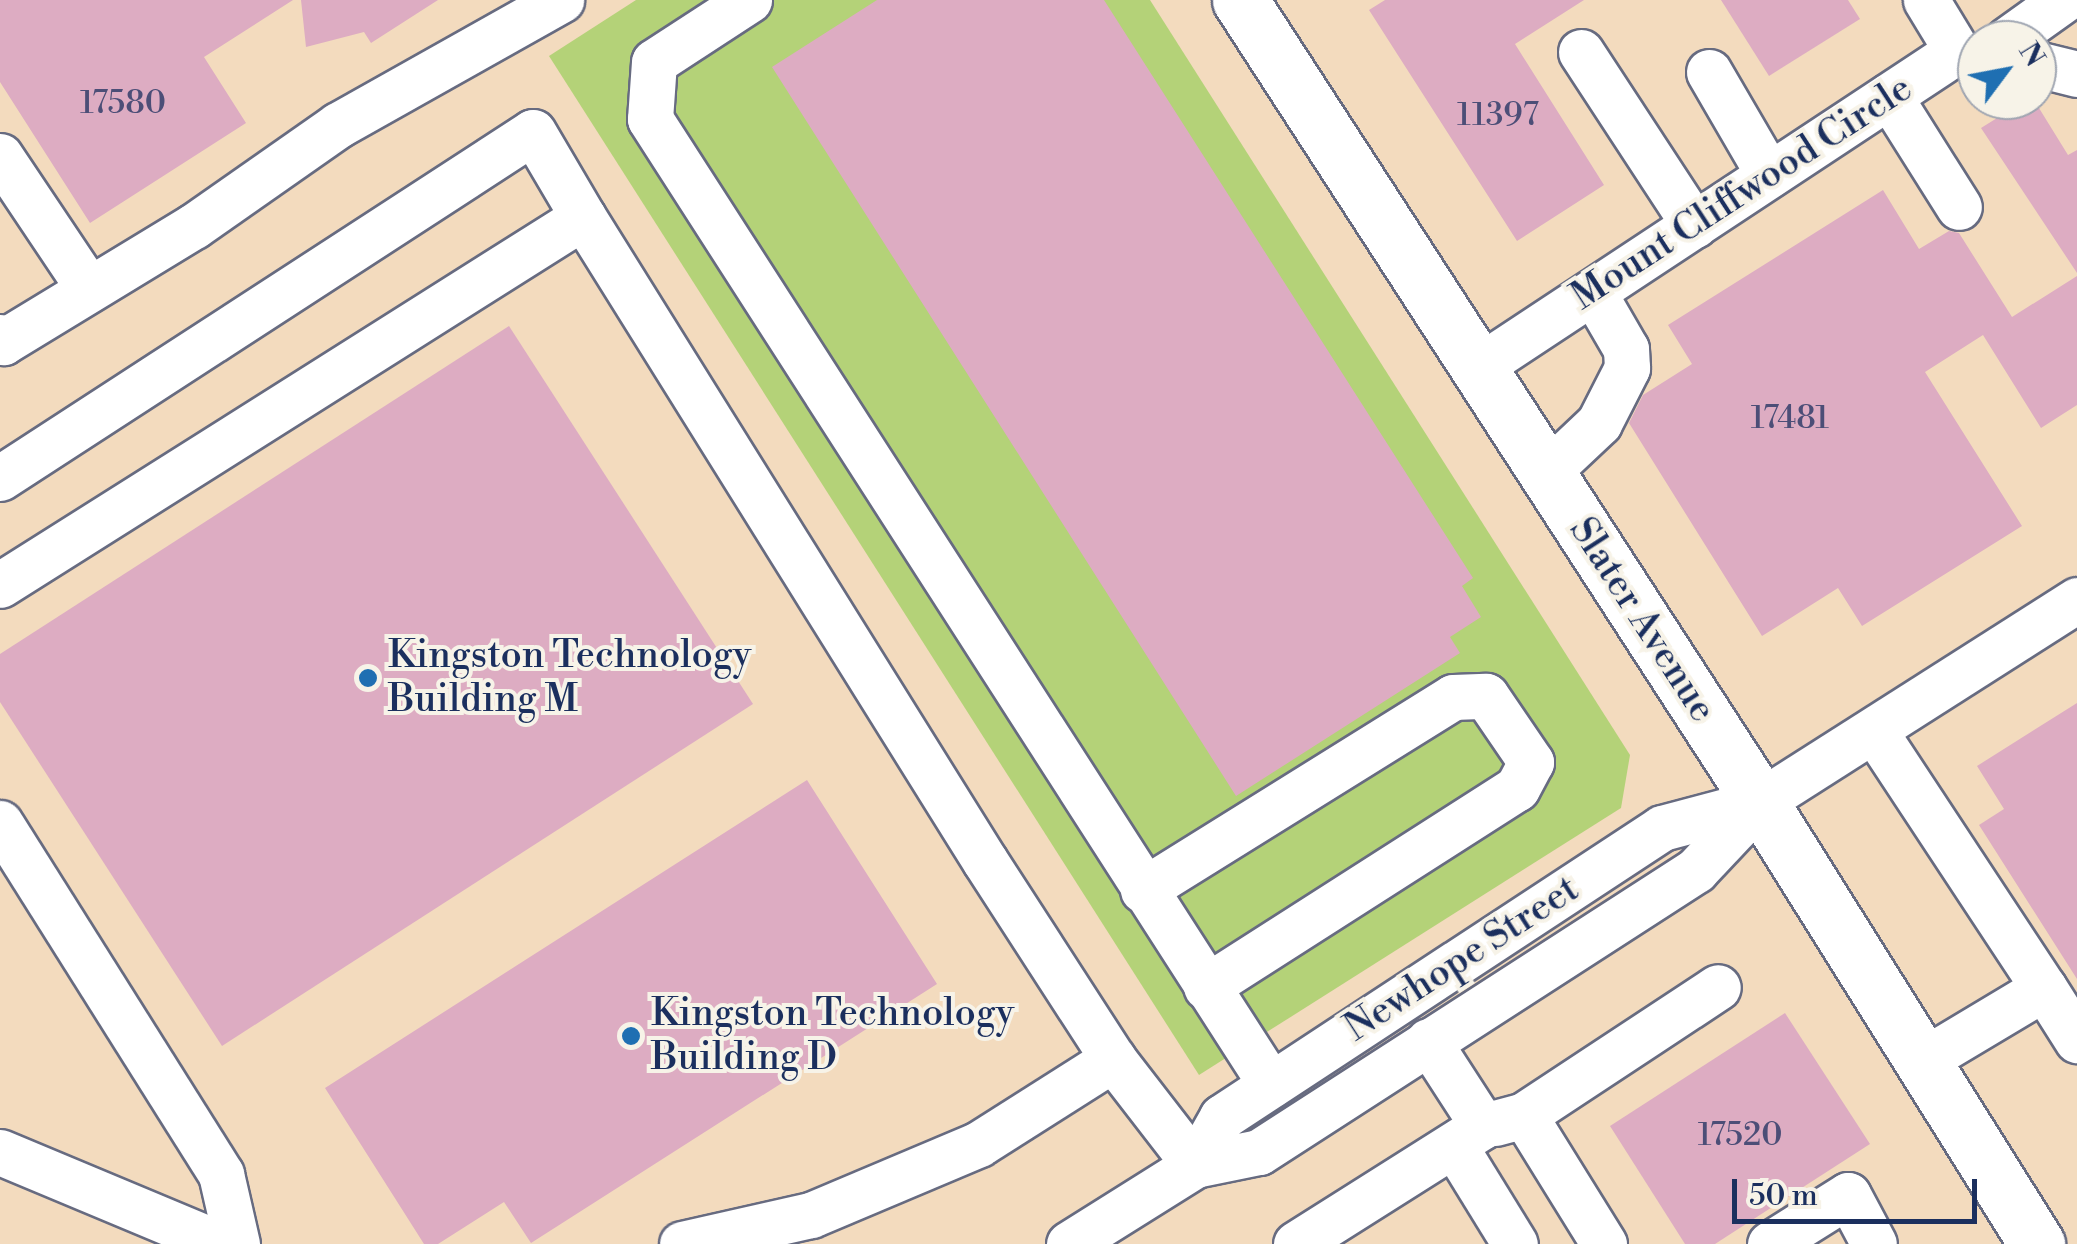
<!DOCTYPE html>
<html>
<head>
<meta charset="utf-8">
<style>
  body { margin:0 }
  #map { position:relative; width:2077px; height:1244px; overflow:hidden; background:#f3dbbe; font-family:"Libre Bodoni",serif }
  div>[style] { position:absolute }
  .green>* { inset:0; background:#b4d278 }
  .building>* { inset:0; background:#ddacc2 }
  .roads { filter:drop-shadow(2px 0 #676b80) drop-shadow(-2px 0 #676b80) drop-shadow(0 2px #676b80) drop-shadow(0 -2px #676b80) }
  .minor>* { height:45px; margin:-22.5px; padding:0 22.5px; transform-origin:22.5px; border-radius:22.5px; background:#fff }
  .major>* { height:55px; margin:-27.5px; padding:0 27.5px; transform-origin:27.5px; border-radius:27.5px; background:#fff }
  .dots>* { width:28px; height:28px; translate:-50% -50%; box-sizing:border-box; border:5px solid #f7f3e8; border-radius:50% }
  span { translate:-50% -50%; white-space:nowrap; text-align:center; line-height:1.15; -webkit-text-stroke:8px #f7f3e8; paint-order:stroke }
  .number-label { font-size:32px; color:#4c4e77 }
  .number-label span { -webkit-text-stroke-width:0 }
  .street-label { font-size:38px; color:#1b2f5e }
  .poi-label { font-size:38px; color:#1b2f5e }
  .left { translate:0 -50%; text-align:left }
  .north { position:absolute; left:1957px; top:20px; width:100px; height:100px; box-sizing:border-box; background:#f7f3e8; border:2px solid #9fa5b1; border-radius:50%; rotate:58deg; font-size:28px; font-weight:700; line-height:40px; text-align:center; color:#1b2f5e }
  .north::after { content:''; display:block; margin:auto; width:35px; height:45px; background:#1f6fb2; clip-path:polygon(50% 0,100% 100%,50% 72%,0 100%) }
  .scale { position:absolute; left:1732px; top:1179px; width:245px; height:45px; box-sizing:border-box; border:5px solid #1b2f5e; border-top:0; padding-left:12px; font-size:30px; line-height:35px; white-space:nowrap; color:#1b2f5e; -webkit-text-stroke:8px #f7f3e8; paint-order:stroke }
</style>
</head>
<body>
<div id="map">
  <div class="green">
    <i style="clip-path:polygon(636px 0,1150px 0,1630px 755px,1621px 808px,1199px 1075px,549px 56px)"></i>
  </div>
  <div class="building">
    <i style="clip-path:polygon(0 0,293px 0,204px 57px,246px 123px,90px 223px,0 82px)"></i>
    <i style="clip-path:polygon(301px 0,438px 0,371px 43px,364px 32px,306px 47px)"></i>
    <i style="clip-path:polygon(877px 0,1104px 0,1473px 578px,1462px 586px,1481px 617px,1450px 637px,1460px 653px,1236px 796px,772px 67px)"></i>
    <i style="clip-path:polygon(1385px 0,1584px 0,1515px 44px,1604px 185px,1517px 241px,1369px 10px)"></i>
    <i style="clip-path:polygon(1721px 0,1848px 0,1860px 19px,1769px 76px)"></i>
    <i style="clip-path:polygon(2026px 100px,2034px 100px,2068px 155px,2077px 150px,2077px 273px,1981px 128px)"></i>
    <i style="clip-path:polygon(1883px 190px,1919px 249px,1949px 231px,1959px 233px,2012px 317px,2077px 276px,2077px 405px,2041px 428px,1983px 335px,1925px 372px,2022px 526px,1862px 626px,1838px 588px,1762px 636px,1629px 423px,1643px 395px,1692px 364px,1668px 325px)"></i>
    <i style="clip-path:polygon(509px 326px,753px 704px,222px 1046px,0 702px,0 654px)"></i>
    <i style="clip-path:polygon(2077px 703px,2077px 979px,1979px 825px,2004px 809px,1977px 766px)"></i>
    <i style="clip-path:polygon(807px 780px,937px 984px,531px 1243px,504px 1202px,438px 1244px,424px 1244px,325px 1088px)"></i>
    <i style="clip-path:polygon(1785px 1013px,1870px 1144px,1715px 1244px,1685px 1244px,1610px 1126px)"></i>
  </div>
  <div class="roads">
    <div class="minor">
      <i style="left:749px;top:0;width:113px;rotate:146.9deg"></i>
      <i style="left:654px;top:62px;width:57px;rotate:94deg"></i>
      <i style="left:650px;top:119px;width:1148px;rotate:57.26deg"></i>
      <i style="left:2007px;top:40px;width:69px;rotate:-35.5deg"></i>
      <i style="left:1581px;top:52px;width:207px;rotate:56.8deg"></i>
      <i style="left:2037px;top:64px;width:41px;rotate:14deg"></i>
      <i style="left:1709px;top:72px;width:119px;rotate:59.8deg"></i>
      <i style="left:1889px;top:96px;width:131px;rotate:57.8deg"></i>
      <i style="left:0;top:156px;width:160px;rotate:56.2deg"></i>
      <i style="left:583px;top:217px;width:759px;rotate:58.03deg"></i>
      <i style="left:985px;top:861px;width:236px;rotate:57.1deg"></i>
      <i style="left:1113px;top:1059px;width:134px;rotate:52.3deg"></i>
      <i style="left:0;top:337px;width:6px;rotate:59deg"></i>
      <i style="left:3px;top:342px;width:223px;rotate:-31.3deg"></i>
      <i style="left:194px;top:226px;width:176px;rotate:-35deg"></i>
      <i style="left:338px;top:125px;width:256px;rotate:-29.3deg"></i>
      <i style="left:1477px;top:368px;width:575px;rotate:-33.44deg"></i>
      <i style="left:1957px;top:51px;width:60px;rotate:-121.3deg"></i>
      <i style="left:1546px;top:473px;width:73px;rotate:-43.3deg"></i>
      <i style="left:1599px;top:423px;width:62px;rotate:-63deg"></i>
      <i style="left:1627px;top:368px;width:19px;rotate:-93deg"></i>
      <i style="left:1626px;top:349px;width:66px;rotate:-120.1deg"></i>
      <i style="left:0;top:478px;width:635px;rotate:-32.99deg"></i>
      <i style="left:533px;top:132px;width:99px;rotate:59.5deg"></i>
      <i style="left:583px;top:217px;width:689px;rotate:147.74deg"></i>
      <i style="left:1875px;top:732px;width:307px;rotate:56.6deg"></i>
      <i style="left:0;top:823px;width:415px;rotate:57.8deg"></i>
      <i style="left:221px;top:1174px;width:72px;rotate:77.1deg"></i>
      <i style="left:1143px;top:890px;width:365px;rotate:-31.9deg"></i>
      <i style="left:1453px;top:697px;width:33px;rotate:-2deg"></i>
      <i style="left:1486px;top:696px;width:80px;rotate:55.7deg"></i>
      <i style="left:1531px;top:762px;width:30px;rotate:118deg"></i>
      <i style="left:1517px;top:788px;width:369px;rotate:147.4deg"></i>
      <i style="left:1922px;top:1061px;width:142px;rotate:-30.9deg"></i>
      <i style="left:2044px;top:988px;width:62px;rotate:57.6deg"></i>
      <i style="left:1524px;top:1115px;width:232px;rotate:-33.4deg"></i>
      <i style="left:1495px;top:1123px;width:30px;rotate:-15deg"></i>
      <i style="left:1524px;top:1115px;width:152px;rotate:58.2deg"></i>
      <i style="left:1454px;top:1145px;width:116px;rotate:58.4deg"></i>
      <i style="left:0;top:1152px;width:238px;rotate:22.7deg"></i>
      <i style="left:1195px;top:1165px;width:55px;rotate:-60.6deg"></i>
      <i style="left:1222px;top:1117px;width:526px;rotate:-33.3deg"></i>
      <i style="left:1662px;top:828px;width:101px;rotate:-14.9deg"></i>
      <i style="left:682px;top:1244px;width:132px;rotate:-12.7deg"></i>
      <i style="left:811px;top:1215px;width:182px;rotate:-22.9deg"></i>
      <i style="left:979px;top:1144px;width:159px;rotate:-32.4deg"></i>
      <i style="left:1069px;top:1244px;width:149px;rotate:-32.1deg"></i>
      <i style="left:1195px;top:1165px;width:65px;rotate:-11.5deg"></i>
      <i style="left:1259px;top:1152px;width:520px;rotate:-32.83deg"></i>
      <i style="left:1696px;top:870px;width:93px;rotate:-46.7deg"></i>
      <i style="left:1760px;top:802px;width:376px;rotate:-32.5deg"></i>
      <i style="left:1296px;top:1244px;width:221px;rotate:-32.3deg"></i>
      <i style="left:1483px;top:1126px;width:101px;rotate:-122.9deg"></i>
      <i style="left:1770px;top:1244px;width:92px;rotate:-32.1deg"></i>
      <i style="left:1848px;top:1195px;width:55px;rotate:62deg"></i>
    </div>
    <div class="major">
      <i style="left:1240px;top:0;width:956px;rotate:57.04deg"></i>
      <i style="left:1760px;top:802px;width:522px;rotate:57.92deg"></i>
    </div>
  </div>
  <div class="dots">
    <i style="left:368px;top:678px;background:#1f6fb2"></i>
    <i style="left:631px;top:1036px;background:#1f6fb2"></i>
  </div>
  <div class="number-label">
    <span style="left:123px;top:103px">17580</span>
    <span style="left:1498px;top:115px">11397</span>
    <span style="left:1790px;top:418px">17481</span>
    <span style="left:1740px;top:1135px">17520</span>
  </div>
  <div class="street-label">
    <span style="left:1742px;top:193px;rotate:-33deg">Mount Cliffwood Circle</span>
    <span style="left:1642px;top:620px;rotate:57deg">Slater Avenue</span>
    <span style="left:1462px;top:959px;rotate:-33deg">Newhope Street</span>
  </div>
  <div class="poi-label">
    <span class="left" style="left:388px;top:678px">Kingston Technology<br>Building M</span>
    <span class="left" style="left:651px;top:1036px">Kingston Technology<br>Building D</span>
  </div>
  <div class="north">N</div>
  <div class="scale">50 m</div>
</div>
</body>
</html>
